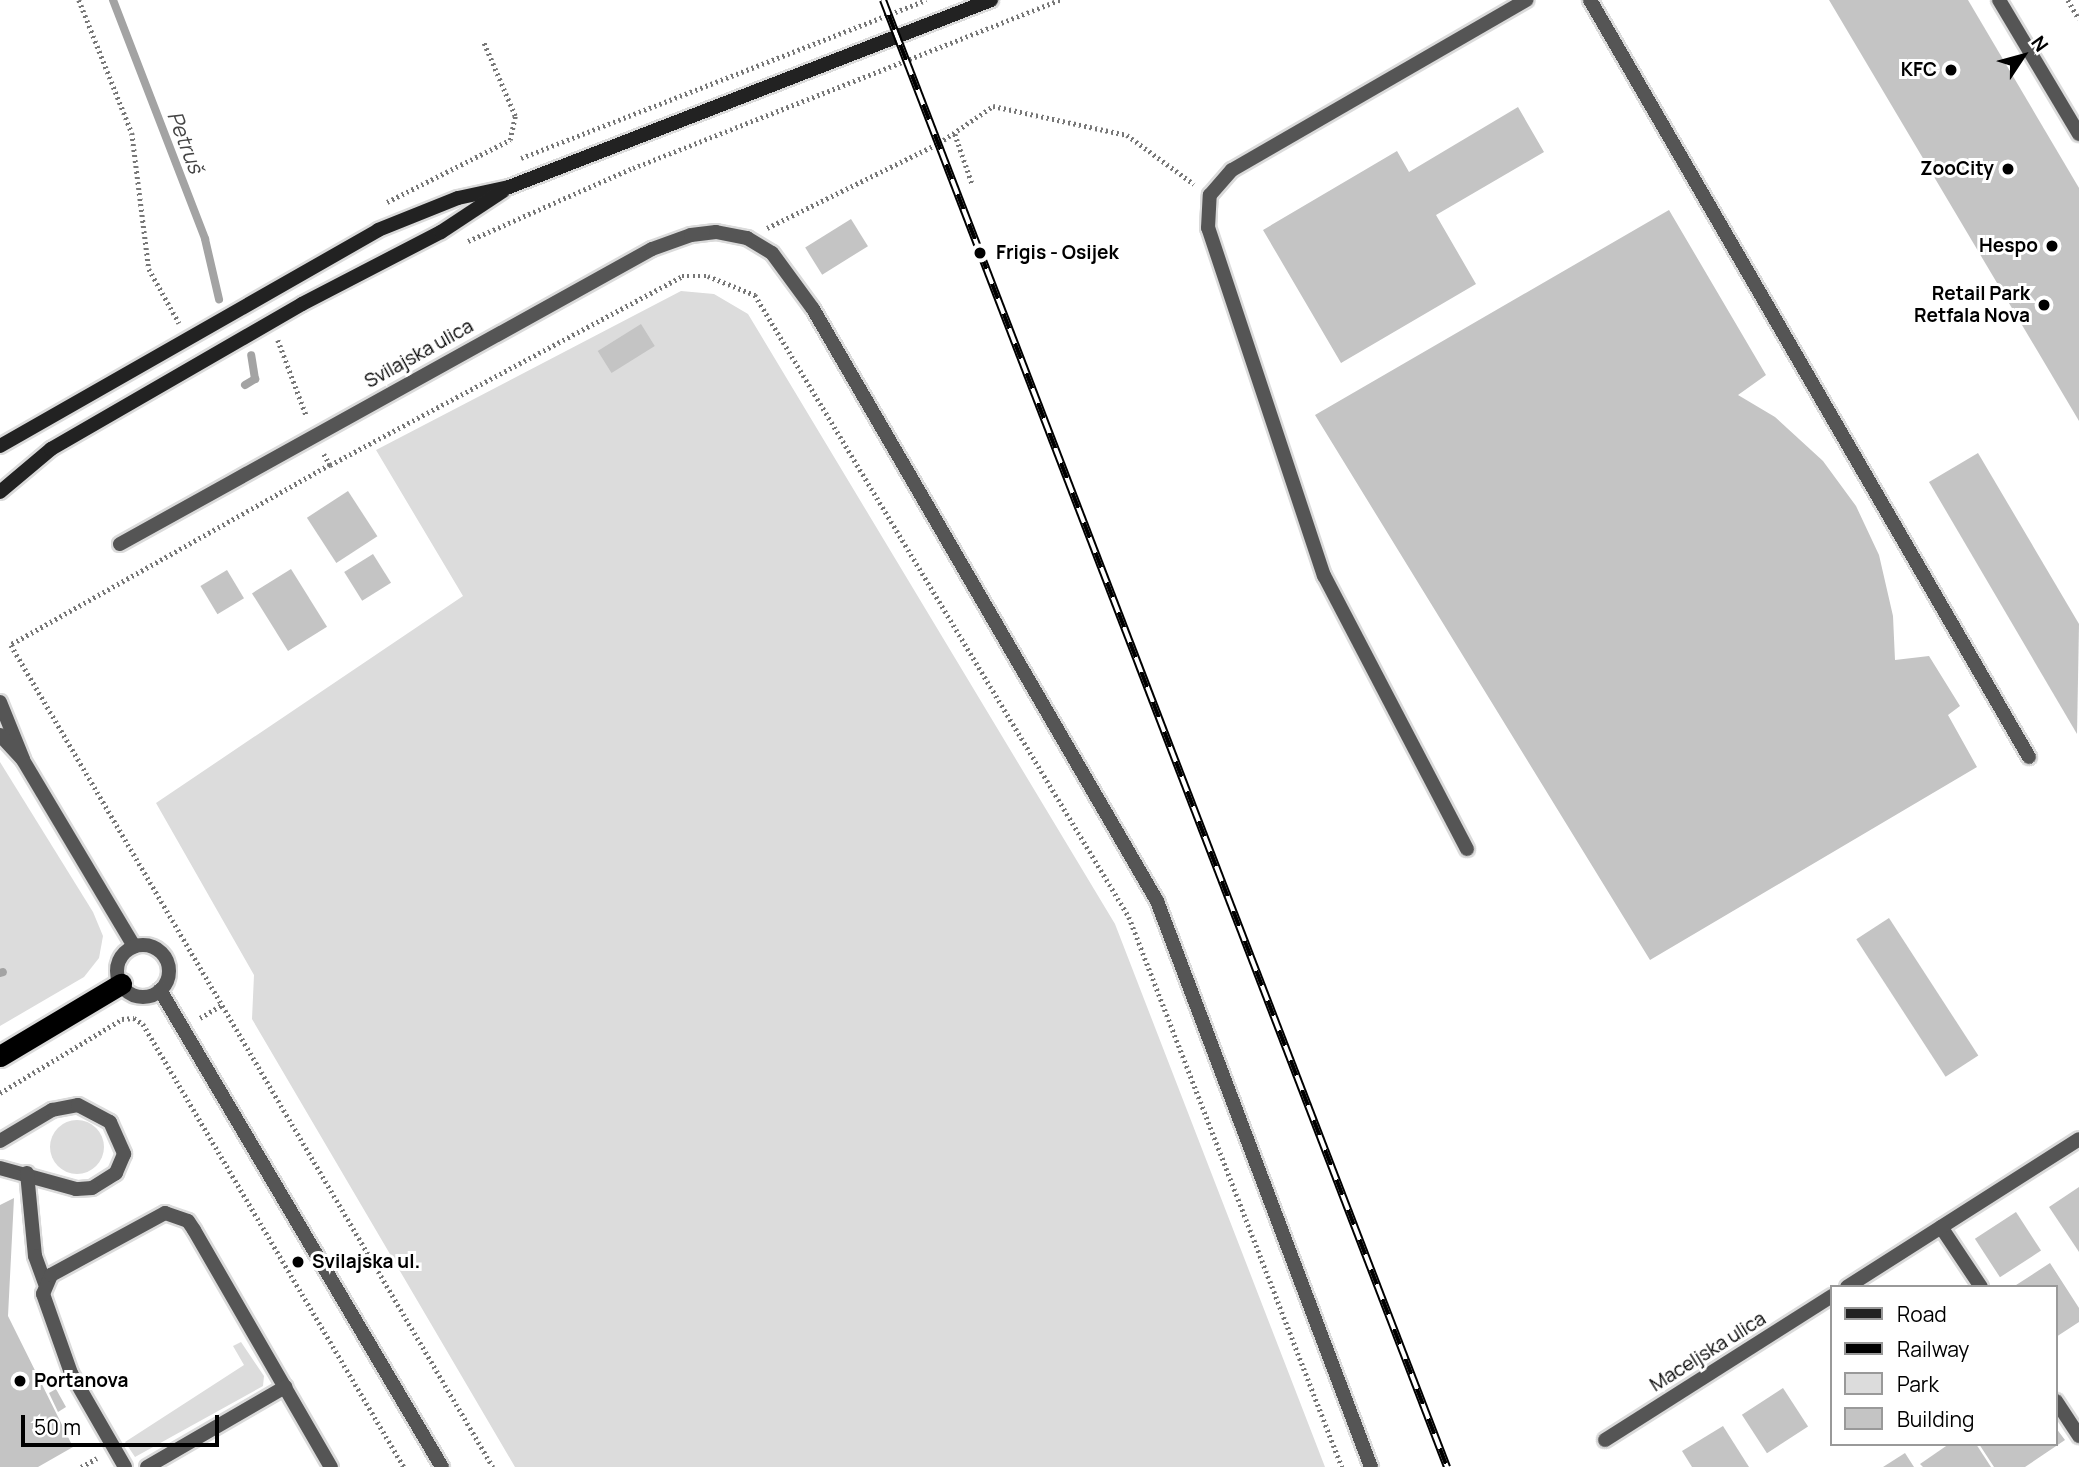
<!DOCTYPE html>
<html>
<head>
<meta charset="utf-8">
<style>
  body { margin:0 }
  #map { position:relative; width:2079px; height:1467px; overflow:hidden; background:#fff; font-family:Manrope,sans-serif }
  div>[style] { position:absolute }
  .green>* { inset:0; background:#dcdcdc }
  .round { border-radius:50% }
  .stream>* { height:8px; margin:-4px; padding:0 4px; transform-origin:4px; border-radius:4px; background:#a3a3a3 }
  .building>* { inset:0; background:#c4c4c4; transform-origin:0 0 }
  .path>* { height:4.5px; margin-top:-2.25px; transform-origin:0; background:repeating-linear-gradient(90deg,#777 0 2px,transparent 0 5.5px) }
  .roads { filter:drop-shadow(2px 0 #dbdbdb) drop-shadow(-2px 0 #dbdbdb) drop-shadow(0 2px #dbdbdb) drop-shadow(0 -2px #dbdbdb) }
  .lane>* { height:14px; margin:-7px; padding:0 7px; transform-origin:7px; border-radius:7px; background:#555 }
  .street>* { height:14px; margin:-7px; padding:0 7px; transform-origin:7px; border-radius:7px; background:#555 }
  .street>.ring { margin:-7px; padding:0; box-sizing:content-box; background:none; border:14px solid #555; border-radius:50% }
  .secondary>* { height:14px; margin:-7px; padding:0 7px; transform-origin:7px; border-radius:7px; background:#222 }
  .highway>* { height:21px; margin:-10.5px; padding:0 10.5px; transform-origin:10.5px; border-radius:10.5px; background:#000 }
  .rail>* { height:8px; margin-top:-4px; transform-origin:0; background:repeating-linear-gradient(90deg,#fff 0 16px,#000 0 32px); box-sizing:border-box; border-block:2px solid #000 }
  .dots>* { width:19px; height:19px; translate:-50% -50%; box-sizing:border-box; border:4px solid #fff; border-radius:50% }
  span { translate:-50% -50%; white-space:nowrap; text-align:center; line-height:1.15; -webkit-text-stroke:6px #fff; paint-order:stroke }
  .poi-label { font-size:19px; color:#000; font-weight:700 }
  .right { translate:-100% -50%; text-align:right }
  .left { translate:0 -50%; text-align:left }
  .street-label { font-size:19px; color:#000 }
  .water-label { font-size:21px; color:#444; font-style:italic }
  .legend { position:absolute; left:1830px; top:1285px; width:228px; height:161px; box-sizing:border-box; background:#fff; border:2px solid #999; margin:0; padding:9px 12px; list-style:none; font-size:21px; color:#000 }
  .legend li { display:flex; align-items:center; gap:14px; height:35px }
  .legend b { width:35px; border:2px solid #999 }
  .north { position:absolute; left:1988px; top:21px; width:70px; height:70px; -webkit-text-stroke:5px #fff; paint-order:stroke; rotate:54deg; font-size:19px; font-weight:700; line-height:28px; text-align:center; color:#000 }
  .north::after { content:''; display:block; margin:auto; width:24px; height:32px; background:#000; clip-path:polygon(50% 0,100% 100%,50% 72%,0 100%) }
  .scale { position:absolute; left:21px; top:1415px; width:198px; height:32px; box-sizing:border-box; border:4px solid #000; border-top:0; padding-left:9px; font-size:21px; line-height:24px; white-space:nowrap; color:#000; -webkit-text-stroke:5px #fff; paint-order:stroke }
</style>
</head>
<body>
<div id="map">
  <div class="green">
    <i style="clip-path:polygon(681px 291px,714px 294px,748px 314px,1115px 924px,1325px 1467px,515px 1467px,252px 1019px,254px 975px,156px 803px,463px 596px,376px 450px)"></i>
    <i style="clip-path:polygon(0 762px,93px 912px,103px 936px,99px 958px,84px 977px,0 1026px)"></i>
    <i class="round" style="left:50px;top:1120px;width:54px;height:54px"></i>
    <i style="clip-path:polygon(241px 1342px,264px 1376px,263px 1386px,135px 1457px,125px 1442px,244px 1365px,233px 1346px)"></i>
  </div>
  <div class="stream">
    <i style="left:113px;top:0;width:256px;rotate:68.9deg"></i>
    <i style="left:205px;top:239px;width:62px;rotate:76.9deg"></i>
    <i style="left:245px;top:385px;width:12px;rotate:-31deg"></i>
    <i style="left:255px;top:379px;width:24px;rotate:-99deg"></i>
    <i style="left:0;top:973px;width:3px;rotate:-18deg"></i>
  </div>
  <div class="building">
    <i style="clip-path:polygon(1829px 0,1968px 0,2079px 188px,2079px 421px)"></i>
    <i style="clip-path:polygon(1518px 107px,1544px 152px,1436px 215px,1476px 284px,1341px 363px,1263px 230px,1397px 151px,1409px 172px)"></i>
    <i style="clip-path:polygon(1669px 210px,1766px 375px,1738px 395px,1775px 417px,1823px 461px,1856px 506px,1879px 555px,1893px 616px,1895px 660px,1929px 656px,1960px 706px,1948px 715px,1977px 767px,1650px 960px,1315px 415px)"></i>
    <i style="left:851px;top:219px;width:32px;height:54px;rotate:58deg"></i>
    <i style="left:641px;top:324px;width:26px;height:51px;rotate:58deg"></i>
    <i style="clip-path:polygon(1978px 453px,2079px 624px,2077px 734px,1929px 482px)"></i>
    <i style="left:348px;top:491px;width:54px;height:49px;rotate:57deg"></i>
    <i style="left:373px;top:554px;width:34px;height:34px;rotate:58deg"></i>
    <i style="left:291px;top:569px;width:68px;height:46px;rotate:58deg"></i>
    <i style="left:227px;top:570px;width:33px;height:31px;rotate:59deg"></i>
    <i style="left:1889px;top:918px;width:164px;height:39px;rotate:57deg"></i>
    <i style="clip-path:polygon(2079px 1187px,2079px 1252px,2049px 1207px)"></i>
    <i style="clip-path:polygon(14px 1198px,8px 1316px,73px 1447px,38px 1467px,0 1467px,0 1205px)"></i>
    <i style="left:2016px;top:1212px;width:46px;height:49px;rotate:57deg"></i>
    <i style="clip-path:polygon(2050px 1263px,2079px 1308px,2079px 1322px,2056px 1337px,2056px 1287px,2013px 1287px)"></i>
    <i style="left:1783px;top:1388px;width:46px;height:49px;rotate:57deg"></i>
    <i style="clip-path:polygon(56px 1389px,66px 1407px,58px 1412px,49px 1393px)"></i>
    <i style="clip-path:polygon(1723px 1426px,1749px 1467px,1692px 1467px,1682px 1451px)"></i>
    <i style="clip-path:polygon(2056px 1428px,2065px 1440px,2025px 1467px,1994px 1467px,1979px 1444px,2056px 1444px)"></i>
    <i style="clip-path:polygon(1949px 1444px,1976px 1444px,1991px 1467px,1923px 1467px,1920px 1464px)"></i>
    <i style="clip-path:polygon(1905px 1453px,1914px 1467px,1883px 1467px)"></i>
  </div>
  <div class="path">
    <i style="left:79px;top:0;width:143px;rotate:68.3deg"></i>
    <i style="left:132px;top:133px;width:137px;rotate:82.9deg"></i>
    <i style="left:149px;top:269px;width:62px;rotate:60.9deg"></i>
    <i style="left:2068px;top:0;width:22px;rotate:60deg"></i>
    <i style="left:955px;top:134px;width:52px;rotate:70.9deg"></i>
    <i style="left:521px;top:158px;width:435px;rotate:-21.3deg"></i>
    <i style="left:387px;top:202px;width:138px;rotate:-26.8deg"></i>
    <i style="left:510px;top:140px;width:25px;rotate:-78deg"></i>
    <i style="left:515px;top:116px;width:82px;rotate:-113.1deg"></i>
    <i style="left:767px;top:228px;width:192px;rotate:-26.3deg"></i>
    <i style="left:939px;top:143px;width:65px;rotate:-34.4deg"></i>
    <i style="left:993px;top:106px;width:137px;rotate:12.2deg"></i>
    <i style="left:1127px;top:135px;width:83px;rotate:36.2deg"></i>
    <i style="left:468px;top:241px;width:180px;rotate:-23.9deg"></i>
    <i style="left:633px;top:168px;width:459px;rotate:-21.5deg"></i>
    <i style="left:278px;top:340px;width:82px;rotate:69.4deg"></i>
    <i style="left:324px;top:454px;width:13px;rotate:61deg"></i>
    <i style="left:330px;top:465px;width:366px;rotate:150.6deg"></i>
    <i style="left:11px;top:645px;width:953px;rotate:59.61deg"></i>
    <i style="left:330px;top:465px;width:400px;rotate:-28.2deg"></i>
    <i style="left:682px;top:276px;width:26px"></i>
    <i style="left:708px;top:276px;width:51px;rotate:22deg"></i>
    <i style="left:755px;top:295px;width:726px;rotate:58.98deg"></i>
    <i style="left:1129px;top:917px;width:590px;rotate:68.83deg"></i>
    <i style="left:200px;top:1018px;width:26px;rotate:-31deg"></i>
    <i style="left:0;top:1093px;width:143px;rotate:-31.2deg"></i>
    <i style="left:122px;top:1019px;width:12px;rotate:-5deg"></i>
    <i style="left:134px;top:1018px;width:11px;rotate:34deg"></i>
    <i style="left:143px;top:1024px;width:514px;rotate:59.49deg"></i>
    <i style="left:81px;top:1467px;width:18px;rotate:-29deg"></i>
  </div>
  <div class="roads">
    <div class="lane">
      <i style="left:1590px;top:0;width:875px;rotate:59.89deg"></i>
      <i style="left:1999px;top:0;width:156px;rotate:59.2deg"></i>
      <i style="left:1467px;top:849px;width:308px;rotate:-117.6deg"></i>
      <i style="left:1324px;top:576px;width:367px;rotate:-108.4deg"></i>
      <i style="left:1208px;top:228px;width:33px;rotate:-87deg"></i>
      <i style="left:1210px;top:195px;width:33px;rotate:-49deg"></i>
      <i style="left:1232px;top:170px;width:340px;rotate:-30deg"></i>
      <i style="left:0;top:1141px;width:61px;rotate:-30.8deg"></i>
      <i style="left:52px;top:1110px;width:26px;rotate:-11deg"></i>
      <i style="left:78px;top:1105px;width:36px;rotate:28deg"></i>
      <i style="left:110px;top:1122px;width:35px;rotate:66deg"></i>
      <i style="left:124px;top:1154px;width:21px;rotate:113deg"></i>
      <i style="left:116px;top:1173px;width:28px;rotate:148deg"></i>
      <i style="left:92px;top:1188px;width:16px;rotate:176deg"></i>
      <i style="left:76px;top:1189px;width:79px;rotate:-164.6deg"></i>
      <i style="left:27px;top:1173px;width:83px;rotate:84.5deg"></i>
      <i style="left:35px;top:1256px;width:29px;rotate:70deg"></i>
      <i style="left:125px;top:1467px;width:108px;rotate:-119.9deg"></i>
      <i style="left:71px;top:1373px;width:84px;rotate:-109.5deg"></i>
      <i style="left:43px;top:1294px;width:21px;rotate:-67deg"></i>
      <i style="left:51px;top:1275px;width:130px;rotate:-28.5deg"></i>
      <i style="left:165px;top:1213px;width:24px;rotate:19deg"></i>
      <i style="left:188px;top:1221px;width:11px;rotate:56deg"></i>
      <i style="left:194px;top:1230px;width:274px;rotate:60deg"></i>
      <i style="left:147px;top:1467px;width:160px;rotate:-30.1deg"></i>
    </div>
    <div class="street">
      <i style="left:120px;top:544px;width:608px;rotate:-29.01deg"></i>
      <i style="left:652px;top:249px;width:41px;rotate:-19.7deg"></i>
      <i style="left:691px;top:235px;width:25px;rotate:-7deg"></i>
      <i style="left:716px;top:232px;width:32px;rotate:11deg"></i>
      <i style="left:747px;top:238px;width:29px;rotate:31deg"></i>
      <i style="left:772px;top:253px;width:69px;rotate:53.8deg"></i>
      <i style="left:813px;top:309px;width:685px;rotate:59.84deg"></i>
      <i style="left:1157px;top:901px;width:605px;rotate:69.29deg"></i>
      <i style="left:0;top:702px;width:61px;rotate:68deg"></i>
      <i style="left:0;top:735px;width:34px;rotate:47deg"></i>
      <i style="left:23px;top:760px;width:217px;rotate:59.2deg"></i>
      <i class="ring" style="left:117px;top:945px;width:38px;height:38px"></i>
      <i style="left:160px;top:990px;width:554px;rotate:59.41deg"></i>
      <i style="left:1941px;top:1227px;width:72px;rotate:56.3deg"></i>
      <i style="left:1847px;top:1287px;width:275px;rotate:-32.5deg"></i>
      <i style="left:2056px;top:1401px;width:42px;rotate:56.7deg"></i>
      <i style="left:1605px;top:1440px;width:269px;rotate:-32.4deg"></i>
    </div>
    <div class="secondary">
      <i style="left:0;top:446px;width:435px;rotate:-29.7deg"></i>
      <i style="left:378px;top:230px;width:86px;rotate:-21.8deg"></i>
      <i style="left:458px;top:198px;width:52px;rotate:-12.2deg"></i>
      <i style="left:509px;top:187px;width:517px;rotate:-21.2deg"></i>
      <i style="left:0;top:492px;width:67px;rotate:-40.1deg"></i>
      <i style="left:51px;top:449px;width:290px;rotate:-30deg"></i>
      <i style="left:302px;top:304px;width:157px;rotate:-27.4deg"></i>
      <i style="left:441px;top:232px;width:74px;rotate:-33.5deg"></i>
    </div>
    <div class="highway">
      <i style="left:0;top:1056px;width:141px;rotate:-30.8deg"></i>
    </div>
  </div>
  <div class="rail">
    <i style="left:883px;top:0;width:1572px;rotate:68.97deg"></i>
  </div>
  <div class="dots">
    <i style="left:1951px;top:70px;background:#000"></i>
    <i style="left:2008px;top:169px;background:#000"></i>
    <i style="left:2052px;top:246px;background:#000"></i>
    <i style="left:980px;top:253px;background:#000"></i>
    <i style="left:2044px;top:305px;background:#000"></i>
    <i style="left:298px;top:1262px;background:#000"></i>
    <i style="left:20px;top:1381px;background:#000"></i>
  </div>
  <div class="poi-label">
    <span class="right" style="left:1937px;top:70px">KFC</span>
    <span class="right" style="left:1994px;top:169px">ZooCity</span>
    <span class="right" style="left:2038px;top:246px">Hespo</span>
    <span class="left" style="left:996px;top:253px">Frigis - Osijek</span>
    <span class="right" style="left:2030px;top:305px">Retail Park<br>Retfala Nova</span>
    <span class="left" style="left:312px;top:1262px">Svilajska ul.</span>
    <span class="left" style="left:34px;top:1381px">Portanova</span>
  </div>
  <div class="street-label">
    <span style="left:419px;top:354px;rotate:-29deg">Svilajska ulica</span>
    <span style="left:1708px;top:1352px;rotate:-32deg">Maceljska ulica</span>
  </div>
  <div class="water-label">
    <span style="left:186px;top:142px;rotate:69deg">Petruš</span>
  </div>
  <ul class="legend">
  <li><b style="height:9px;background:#222"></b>Road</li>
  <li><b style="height:9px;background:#000"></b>Railway</li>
  <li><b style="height:19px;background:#dcdcdc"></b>Park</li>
  <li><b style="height:19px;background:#c4c4c4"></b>Building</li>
  </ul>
  <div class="north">N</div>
  <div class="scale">50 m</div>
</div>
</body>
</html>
